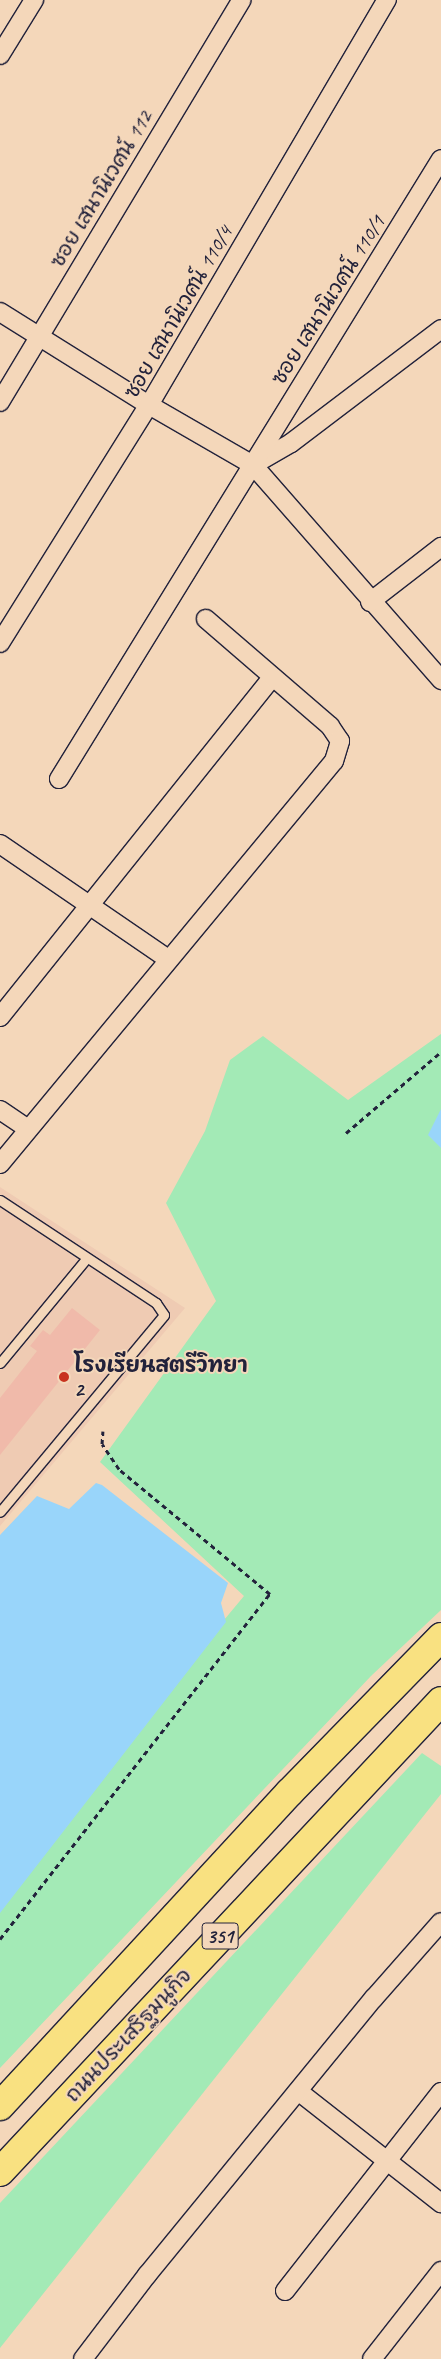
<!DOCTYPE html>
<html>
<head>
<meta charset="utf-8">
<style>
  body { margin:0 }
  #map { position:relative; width:441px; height:2359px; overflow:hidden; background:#f4d7ba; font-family:Caveat,"Playpen Sans Thai",sans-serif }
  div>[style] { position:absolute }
  .built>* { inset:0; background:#efcbb3 }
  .green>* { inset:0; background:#a3eab6 }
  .water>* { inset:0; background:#99d5fa }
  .building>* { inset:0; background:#f0baaa }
  .path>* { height:3px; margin-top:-1.5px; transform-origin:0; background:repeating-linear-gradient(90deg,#22223b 0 5px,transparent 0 9px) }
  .roads { filter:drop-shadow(1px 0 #22223b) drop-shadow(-1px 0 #22223b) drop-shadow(0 1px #22223b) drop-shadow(0 -1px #22223b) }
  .service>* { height:9px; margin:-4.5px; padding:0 4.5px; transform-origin:4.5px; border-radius:4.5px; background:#f4d7ba }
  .minor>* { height:18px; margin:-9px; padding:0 9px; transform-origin:9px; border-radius:9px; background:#f4d7ba }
  .primary>* { height:28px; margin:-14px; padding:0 14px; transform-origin:14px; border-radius:14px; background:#f9e181 }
  .dots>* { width:14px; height:14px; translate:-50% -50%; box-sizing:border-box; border:2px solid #f4d7ba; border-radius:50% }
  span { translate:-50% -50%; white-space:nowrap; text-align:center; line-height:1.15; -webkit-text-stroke:4px #f4d7ba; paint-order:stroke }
  .shield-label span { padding:1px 4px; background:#f4d7ba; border:1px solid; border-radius:4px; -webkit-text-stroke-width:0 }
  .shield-label { font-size:20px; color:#22223b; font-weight:700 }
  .street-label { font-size:21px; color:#22223b }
  .poi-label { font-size:21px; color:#22223b; font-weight:700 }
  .left { translate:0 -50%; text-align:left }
</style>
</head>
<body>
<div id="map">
  <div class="built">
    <i style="clip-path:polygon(0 1187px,185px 1308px,0 1526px)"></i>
  </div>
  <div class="green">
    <i style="clip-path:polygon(441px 1034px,441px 1610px,371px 1676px,0 2068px,0 1889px,244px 1596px,100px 1462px,216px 1301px,166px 1203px,205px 1131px,230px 1060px,263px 1036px,348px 1100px)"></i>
    <i style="clip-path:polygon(422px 1753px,441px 1766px,441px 1794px,0 2348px,0 2203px)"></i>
  </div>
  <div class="water">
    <i style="clip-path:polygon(441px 1109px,441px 1148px,428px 1135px)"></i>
    <i style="clip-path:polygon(96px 1483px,102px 1485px,228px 1583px,221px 1603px,226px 1622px,0 1913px,0 1535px,37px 1496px,69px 1509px)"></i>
  </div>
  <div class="building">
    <i style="clip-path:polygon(72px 1308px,100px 1330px,0 1455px,0 1398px,37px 1351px,30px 1346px,43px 1330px,50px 1335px)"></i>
  </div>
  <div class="path">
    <i style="left:346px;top:1133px;width:125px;rotate:-40.5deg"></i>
    <i style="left:0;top:1939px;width:438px;rotate:-52deg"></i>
    <i style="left:270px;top:1594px;width:196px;rotate:-140.4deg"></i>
    <i style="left:119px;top:1469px;width:30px;rotate:-124deg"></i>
    <i style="left:102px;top:1444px;width:13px;rotate:-86deg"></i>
  </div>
  <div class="roads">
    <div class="service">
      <i style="left:0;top:1200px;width:187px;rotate:33.4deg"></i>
      <i style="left:156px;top:1303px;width:14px;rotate:56deg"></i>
      <i style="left:164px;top:1315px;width:256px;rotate:129.8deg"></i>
      <i style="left:0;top:1363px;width:136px;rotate:-50.4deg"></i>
    </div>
    <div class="minor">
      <i style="left:0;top:55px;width:65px;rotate:-58.3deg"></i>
      <i style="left:0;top:312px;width:176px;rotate:32deg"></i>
      <i style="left:149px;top:405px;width:120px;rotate:30deg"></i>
      <i style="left:253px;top:465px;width:286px;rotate:48.8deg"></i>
      <i style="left:0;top:402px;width:469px;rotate:-59deg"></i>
      <i style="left:253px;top:465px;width:44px;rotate:-30.1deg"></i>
      <i style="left:291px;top:443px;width:188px;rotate:-37.2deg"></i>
      <i style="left:370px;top:602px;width:90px;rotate:-37.8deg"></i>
      <i style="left:0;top:643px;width:281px;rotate:-58deg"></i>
      <i style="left:149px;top:405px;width:470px;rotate:-59.6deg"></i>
      <i style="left:59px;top:779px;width:728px;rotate:-58.36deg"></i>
      <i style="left:0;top:844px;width:204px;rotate:34.4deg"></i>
      <i style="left:0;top:1017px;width:435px;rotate:-51.3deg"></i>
      <i style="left:0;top:1110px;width:32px;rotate:34deg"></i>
      <i style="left:0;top:1164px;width:523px;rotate:-50.35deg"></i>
      <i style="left:334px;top:761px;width:21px;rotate:-73deg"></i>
      <i style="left:340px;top:741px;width:18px;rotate:-124deg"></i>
      <i style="left:330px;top:726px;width:164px;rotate:-139.2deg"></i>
      <i style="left:298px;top:2091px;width:182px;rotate:38.1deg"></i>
      <i style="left:285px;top:2291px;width:253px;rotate:-51.9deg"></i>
      <i style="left:83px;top:2359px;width:106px;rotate:-52.7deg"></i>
      <i style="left:147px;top:2275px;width:358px;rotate:-50.7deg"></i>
      <i style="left:374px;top:1998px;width:101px;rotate:-48.6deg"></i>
      <i style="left:372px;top:2359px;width:112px;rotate:-51.9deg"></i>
    </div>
    <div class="primary">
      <i style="left:0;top:2106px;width:426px;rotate:-47.3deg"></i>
      <i style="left:289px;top:1793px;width:218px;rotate:-45.7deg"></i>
      <i style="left:0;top:2172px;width:645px;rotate:-46.88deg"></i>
    </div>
  </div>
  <div class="dots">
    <i style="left:64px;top:1377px;background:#c8321e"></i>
  </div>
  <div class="shield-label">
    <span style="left:220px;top:1936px">351</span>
  </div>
  <div class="street-label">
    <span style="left:101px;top:189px;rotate:-59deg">ซอย เสนานิเวศน์ 112</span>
    <span style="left:328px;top:300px;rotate:-58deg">ซอย เสนานิเวศน์ 110/1</span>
    <span style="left:178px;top:312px;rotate:-60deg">ซอย เสนานิเวศน์ 110/4</span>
    <span style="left:128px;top:2035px;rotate:-47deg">ถนนประเสริฐมนูกิจ</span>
  </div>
  <div class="poi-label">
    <span class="left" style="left:74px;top:1377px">โรงเรียนสตรีวิทยา<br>2</span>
  </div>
</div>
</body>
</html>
